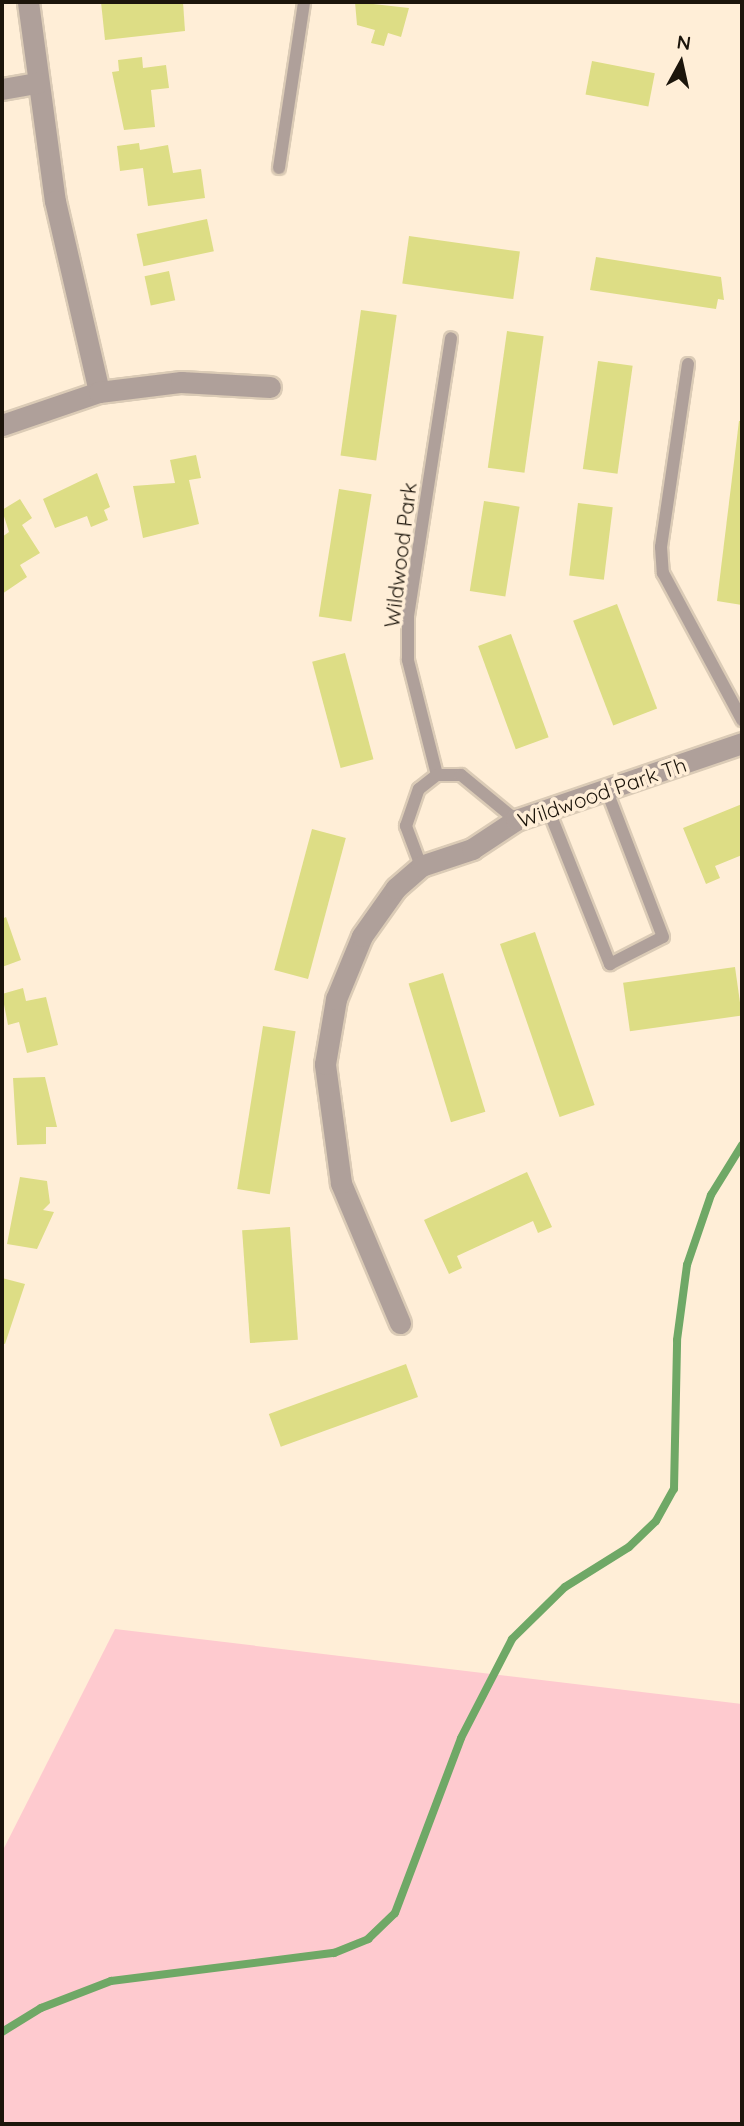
<!DOCTYPE html>
<html>
<head>
<meta charset="utf-8">
<style>
  body { margin:0 }
  #map { position:relative; width:744px; height:2126px; overflow:hidden; background:#ffeed7; font-family:Quicksand,sans-serif }
  div>[style] { position:absolute }
  .green>* { inset:0; background:#fecacf }
  .stream>* { height:8px; margin:-4px; padding:0 4px; transform-origin:4px; border-radius:4px; background:#6fa866 }
  .building>* { inset:0; background:#dddd85; transform-origin:0 0 }
  .roads { filter:drop-shadow(2px 0 #dbcbb6) drop-shadow(-2px 0 #dbcbb6) drop-shadow(0 2px #dbcbb6) drop-shadow(0 -2px #dbcbb6) }
  .lane>* { height:12px; margin:-6px; padding:0 6px; transform-origin:6px; border-radius:6px; background:#afa09a }
  .street>* { height:21px; margin:-10.5px; padding:0 10.5px; transform-origin:10.5px; border-radius:10.5px; background:#afa09a }
  span { translate:-50% -50%; white-space:nowrap; text-align:center; line-height:1.15; -webkit-text-stroke:7px #ffeed7; paint-order:stroke }
  .street-label { font-size:21px; color:#1c150b }
  .frame { position:absolute; inset:0; border:4px solid #1c150b; pointer-events:none }
  .north { position:absolute; left:646px; top:28px; width:70px; height:70px; -webkit-text-stroke:5px #ffeed7; paint-order:stroke; rotate:8deg; font-size:19px; font-weight:700; line-height:28px; text-align:center; color:#1c150b }
  .north::after { content:''; display:block; margin:auto; width:24px; height:32px; background:#1c150b; clip-path:polygon(50% 0,100% 100%,50% 72%,0 100%) }
</style>
</head>
<body>
<div id="map">
  <div class="green">
    <i style="clip-path:polygon(115px 1629px,742px 1704px,742px 2124px,2px 2124px,2px 1852px)"></i>
  </div>
  <div class="stream">
    <i style="left:2px;top:2032px;width:46px;rotate:-31.6deg"></i>
    <i style="left:41px;top:2008px;width:75px;rotate:-21.1deg"></i>
    <i style="left:111px;top:1981px;width:225px;rotate:-7.2deg"></i>
    <i style="left:334px;top:1953px;width:37px;rotate:-22deg"></i>
    <i style="left:368px;top:1939px;width:37px;rotate:-44deg"></i>
    <i style="left:395px;top:1913px;width:187px;rotate:-69.3deg"></i>
    <i style="left:461px;top:1738px;width:111px;rotate:-62.7deg"></i>
    <i style="left:512px;top:1639px;width:74px;rotate:-44.5deg"></i>
    <i style="left:565px;top:1587px;width:75px;rotate:-32deg"></i>
    <i style="left:629px;top:1547px;width:37px;rotate:-44deg"></i>
    <i style="left:656px;top:1521px;width:37px;rotate:-61deg"></i>
    <i style="left:674px;top:1489px;width:149px;rotate:-88.8deg"></i>
    <i style="left:677px;top:1340px;width:76px;rotate:-82.4deg"></i>
    <i style="left:687px;top:1265px;width:74px;rotate:-71.1deg"></i>
    <i style="left:711px;top:1195px;width:59px;rotate:-58.2deg"></i>
  </div>
  <div class="building">
    <i style="clip-path:polygon(101px 2px,183px 2px,185px 31px,105px 40px)"></i>
    <i style="clip-path:polygon(355px 2px,409px 8px,401px 37px,388px 33px,384px 46px,371px 43px,375px 30px,357px 25px)"></i>
    <i style="clip-path:polygon(142px 57px,143px 68px,166px 65px,169px 88px,151px 90px,155px 127px,124px 130px,112px 72px,119px 71px,118px 60px)"></i>
    <i style="left:592px;top:61px;width:64px;height:34px;rotate:11deg"></i>
    <i style="clip-path:polygon(139px 143px,140px 150px,168px 145px,173px 173px,201px 169px,205px 198px,148px 206px,143px 168px,120px 171px,117px 146px)"></i>
    <i style="left:207px;top:219px;width:33px;height:72px;rotate:78deg"></i>
    <i style="left:409px;top:236px;width:112px;height:48px;rotate:8deg"></i>
    <i style="clip-path:polygon(596px 257px,721px 277px,724px 300px,718px 299px,716px 309px,590px 290px)"></i>
    <i style="left:169px;top:271px;width:30px;height:25px;rotate:78deg"></i>
    <i style="left:361px;top:310px;width:36px;height:147px;rotate:8deg"></i>
    <i style="left:507px;top:331px;width:37px;height:138px;rotate:8deg"></i>
    <i style="left:598px;top:361px;width:35px;height:109px;rotate:8deg"></i>
    <i style="clip-path:polygon(739px 421px,742px 421px,742px 605px,717px 601px)"></i>
    <i style="clip-path:polygon(196px 455px,201px 478px,189px 480px,199px 524px,143px 538px,133px 486px,175px 483px,170px 460px)"></i>
    <i style="clip-path:polygon(97px 473px,110px 507px,104px 510px,108px 520px,91px 527px,87px 516px,55px 528px,43px 499px)"></i>
    <i style="left:339px;top:489px;width:33px;height:129px;rotate:9deg"></i>
    <i style="clip-path:polygon(20px 499px,32px 518px,22px 525px,40px 553px,20px 565px,27px 577px,2px 594px,2px 537px,9px 532px,2px 510px)"></i>
    <i style="left:484px;top:501px;width:36px;height:91px;rotate:9deg"></i>
    <i style="left:578px;top:503px;width:35px;height:73px;rotate:7deg"></i>
    <i style="left:617px;top:604px;width:112px;height:47px;rotate:69deg"></i>
    <i style="left:511px;top:634px;width:110px;height:35px;rotate:70deg"></i>
    <i style="left:345px;top:653px;width:110px;height:34px;rotate:75deg"></i>
    <i style="clip-path:polygon(742px 804px,742px 855px,715px 866px,720px 878px,706px 884px,683px 828px)"></i>
    <i style="left:312px;top:829px;width:35px;height:146px;rotate:15deg"></i>
    <i style="clip-path:polygon(6px 917px,21px 960px,2px 967px,2px 919px)"></i>
    <i style="left:535px;top:932px;width:183px;height:37px;rotate:71deg"></i>
    <i style="left:735px;top:967px;width:49px;height:113px;rotate:82deg"></i>
    <i style="left:443px;top:973px;width:145px;height:36px;rotate:73deg"></i>
    <i style="clip-path:polygon(23px 988px,26px 1001px,46px 997px,58px 1045px,27px 1053px,19px 1022px,8px 1025px,2px 994px)"></i>
    <i style="left:263px;top:1026px;width:33px;height:165px;rotate:9deg"></i>
    <i style="clip-path:polygon(45px 1077px,57px 1127px,46px 1127px,46px 1144px,17px 1145px,13px 1078px)"></i>
    <i style="clip-path:polygon(527px 1172px,552px 1227px,538px 1233px,533px 1221px,457px 1256px,462px 1268px,449px 1274px,424px 1220px)"></i>
    <i style="clip-path:polygon(20px 1177px,47px 1181px,50px 1203px,43px 1210px,54px 1212px,37px 1249px,7px 1244px)"></i>
    <i style="left:290px;top:1227px;width:113px;height:48px;rotate:86deg"></i>
    <i style="clip-path:polygon(2px 1278px,25px 1284px,5px 1344px,2px 1343px)"></i>
    <i style="left:406px;top:1364px;width:35px;height:146px;rotate:70deg"></i>
  </div>
  <div class="roads">
    <div class="lane">
      <i style="left:279px;top:168px;width:168px;rotate:-81.4deg"></i>
      <i style="left:688px;top:364px;width:185px;rotate:98.4deg"></i>
      <i style="left:661px;top:547px;width:26px;rotate:86deg"></i>
      <i style="left:663px;top:573px;width:167px;rotate:61.7deg"></i>
      <i style="left:437px;top:775px;width:119px;rotate:-104.2deg"></i>
      <i style="left:408px;top:660px;width:44px;rotate:-90deg"></i>
      <i style="left:408px;top:616px;width:281px;rotate:-81.2deg"></i>
      <i style="left:549px;top:811px;width:165px;rotate:68.3deg"></i>
      <i style="left:610px;top:964px;width:59px;rotate:-27deg"></i>
      <i style="left:663px;top:937px;width:156px;rotate:-111deg"></i>
      <i style="left:421px;top:866px;width:43px;rotate:-110.6deg"></i>
      <i style="left:406px;top:826px;width:39px;rotate:-71deg"></i>
      <i style="left:419px;top:789px;width:23px;rotate:-38deg"></i>
      <i style="left:437px;top:775px;width:24px"></i>
      <i style="left:461px;top:775px;width:71px;rotate:39.3deg"></i>
    </div>
    <div class="street">
      <i style="left:28px;top:2px;width:201px;rotate:82.3deg"></i>
      <i style="left:55px;top:201px;width:196px;rotate:77deg"></i>
      <i style="left:2px;top:89px;width:36px;rotate:-10deg"></i>
      <i style="left:2px;top:425px;width:102px;rotate:-18.8deg"></i>
      <i style="left:99px;top:392px;width:83px;rotate:-7deg"></i>
      <i style="left:181px;top:382px;width:89px;rotate:3.2deg"></i>
      <i style="left:400px;top:1323px;width:152px;rotate:-112.9deg"></i>
      <i style="left:341px;top:1183px;width:120px;rotate:-97.7deg"></i>
      <i style="left:325px;top:1064px;width:66px;rotate:-80.4deg"></i>
      <i style="left:336px;top:999px;width:68px;rotate:-67.6deg"></i>
      <i style="left:362px;top:936px;width:59px;rotate:-54.7deg"></i>
      <i style="left:396px;top:888px;width:33px;rotate:-41deg"></i>
      <i style="left:421px;top:866px;width:54px;rotate:-18.4deg"></i>
      <i style="left:472px;top:849px;width:53px;rotate:-33.4deg"></i>
      <i style="left:516px;top:820px;width:239px;rotate:-18.8deg"></i>
    </div>
  </div>
  <div class="street-label">
    <span style="left:400px;top:555px;rotate:-83deg">Wildwood Park</span>
    <span style="left:602px;top:792px;rotate:-19deg">Wildwood Park Th</span>
  </div>
  <div class="frame"></div>
  <div class="north">N</div>
</div>
</body>
</html>
